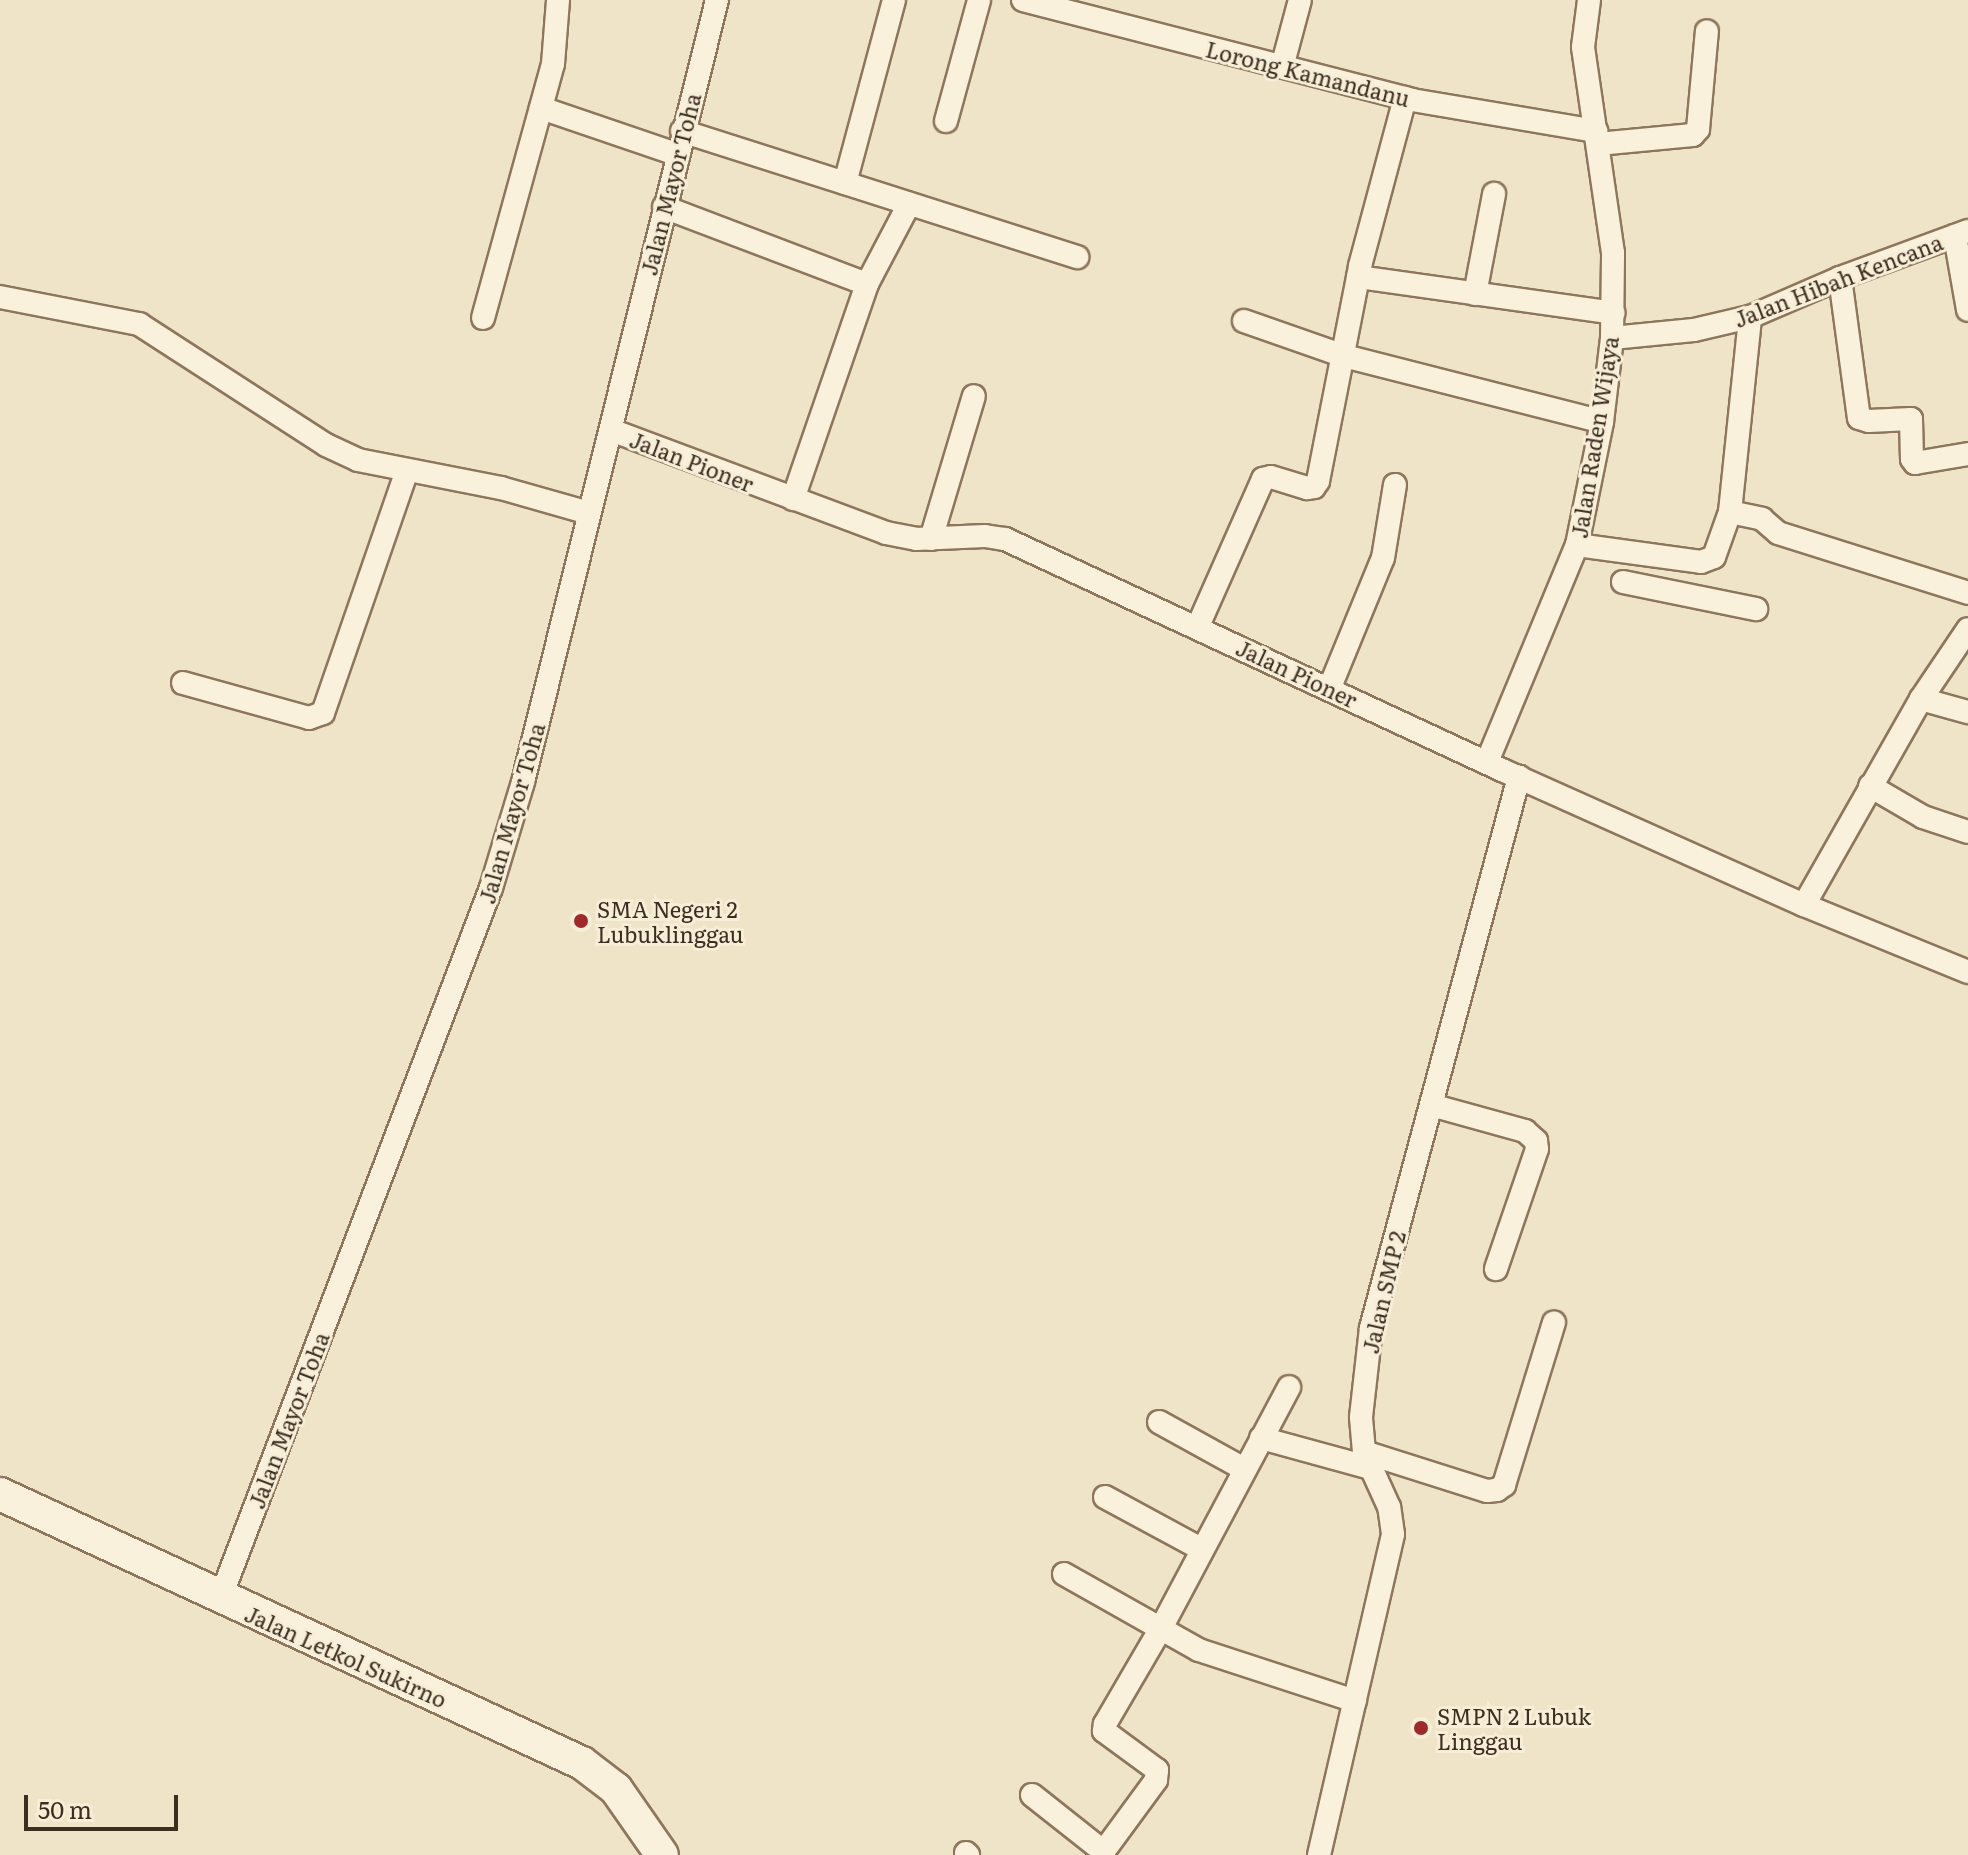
<!DOCTYPE html>
<html>
<head>
<meta charset="utf-8">
<style>
  body { margin:0 }
  #map { position:relative; width:1968px; height:1855px; overflow:hidden; background:#f0e4c8; font-family:Literata,serif }
  div>[style] { position:absolute }
  .roads { filter:drop-shadow(2px 0 #8d765c) drop-shadow(-2px 0 #8d765c) drop-shadow(0 2px #8d765c) drop-shadow(0 -2px #8d765c) }
  .minor>* { height:22px; margin:-11px; padding:0 11px; transform-origin:11px; border-radius:11px; background:#faf1dc }
  .secondary>* { height:32px; margin:-16px; padding:0 16px; transform-origin:16px; border-radius:16px; background:#faf1dc }
  .dots>* { width:22px; height:22px; translate:-50% -50%; box-sizing:border-box; border:4px solid #f7eed8; border-radius:50% }
  span { translate:-50% -50%; white-space:nowrap; text-align:center; line-height:1.15; -webkit-text-stroke:6px #f7eed8; paint-order:stroke }
  .street-label { font-size:22px; color:#3d2e20 }
  .poi-label { font-size:22px; color:#3d2e20 }
  .left { translate:0 -50%; text-align:left }
  .scale { position:absolute; left:24px; top:1795px; width:154px; height:36px; box-sizing:border-box; border:4px solid #3d2e20; border-top:0; padding-left:10px; font-size:24px; line-height:28px; white-space:nowrap; color:#3d2e20; -webkit-text-stroke:6px #f7eed8; paint-order:stroke }
</style>
</head>
<body>
<div id="map">
  <div class="roads">
    <div class="minor">
      <i style="left:1023px;top:0;width:402px;rotate:14.4deg"></i>
      <i style="left:1412px;top:100px;width:187px;rotate:9.6deg"></i>
      <i style="left:1282px;top:67px;width:69px;rotate:-75deg"></i>
      <i style="left:541px;top:108px;width:143px;rotate:18.8deg"></i>
      <i style="left:946px;top:121px;width:125px;rotate:-74.7deg"></i>
      <i style="left:682px;top:131px;width:415px;rotate:17.7deg"></i>
      <i style="left:1598px;top:144px;width:95px;rotate:-5.4deg"></i>
      <i style="left:1693px;top:135px;width:8px;rotate:-50deg"></i>
      <i style="left:1698px;top:129px;width:98px;rotate:-84.8deg"></i>
      <i style="left:845px;top:183px;width:189px;rotate:-75deg"></i>
      <i style="left:664px;top:207px;width:217px;rotate:20.8deg"></i>
      <i style="left:1955px;top:236px;width:75px;rotate:80deg"></i>
      <i style="left:1358px;top:277px;width:258px;rotate:8deg"></i>
      <i style="left:1840px;top:278px;width:141px;rotate:82.3deg"></i>
      <i style="left:1859px;top:418px;width:10px;rotate:17deg"></i>
      <i style="left:1869px;top:421px;width:42px;rotate:-2.7deg"></i>
      <i style="left:1911px;top:419px;width:40px;rotate:88.6deg"></i>
      <i style="left:1912px;top:459px;width:5px;rotate:53deg"></i>
      <i style="left:1915px;top:463px;width:54px;rotate:-9.6deg"></i>
      <i style="left:1475px;top:294px;width:102px;rotate:-79.2deg"></i>
      <i style="left:0;top:297px;width:142px;rotate:11deg"></i>
      <i style="left:139px;top:324px;width:223px;rotate:32.9deg"></i>
      <i style="left:326px;top:445px;width:35px;rotate:25deg"></i>
      <i style="left:358px;top:460px;width:146px;rotate:11.1deg"></i>
      <i style="left:501px;top:488px;width:91px;rotate:15.9deg"></i>
      <i style="left:483px;top:318px;width:263px;rotate:-74.6deg"></i>
      <i style="left:553px;top:64px;width:64px;rotate:-85.5deg"></i>
      <i style="left:1244px;top:321px;width:106px;rotate:19.3deg"></i>
      <i style="left:1344px;top:356px;width:266px;rotate:14.3deg"></i>
      <i style="left:1612px;top:338px;width:82px;rotate:-5.6deg"></i>
      <i style="left:1694px;top:330px;width:57px;rotate:-13.1deg"></i>
      <i style="left:1750px;top:317px;width:98px;rotate:-23.4deg"></i>
      <i style="left:1840px;top:278px;width:136px;rotate:-20.2deg"></i>
      <i style="left:611px;top:430px;width:294px;rotate:20.5deg"></i>
      <i style="left:886px;top:533px;width:31px;rotate:11deg"></i>
      <i style="left:916px;top:539px;width:69px;rotate:-2.5deg"></i>
      <i style="left:985px;top:536px;width:20px;rotate:9deg"></i>
      <i style="left:1005px;top:539px;width:548px;rotate:24.93deg"></i>
      <i style="left:1502px;top:770px;width:331px;rotate:24.1deg"></i>
      <i style="left:1804px;top:905px;width:177px;rotate:22.2deg"></i>
      <i style="left:793px;top:499px;width:227px;rotate:-71deg"></i>
      <i style="left:867px;top:284px;width:90px;rotate:-62.3deg"></i>
      <i style="left:1730px;top:512px;width:33px;rotate:12deg"></i>
      <i style="left:1762px;top:519px;width:21px;rotate:41deg"></i>
      <i style="left:1778px;top:533px;width:199px;rotate:17.5deg"></i>
      <i style="left:931px;top:539px;width:149px;rotate:-73.3deg"></i>
      <i style="left:1577px;top:545px;width:125px;rotate:7.8deg"></i>
      <i style="left:1701px;top:562px;width:14px;rotate:-21deg"></i>
      <i style="left:1714px;top:557px;width:48px;rotate:-70.4deg"></i>
      <i style="left:1730px;top:512px;width:196px;rotate:-84.1deg"></i>
      <i style="left:1623px;top:582px;width:136px;rotate:11.5deg"></i>
      <i style="left:1198px;top:626px;width:161px;rotate:-66.1deg"></i>
      <i style="left:1263px;top:479px;width:8px;rotate:-14deg"></i>
      <i style="left:1271px;top:477px;width:38px;rotate:17deg"></i>
      <i style="left:1307px;top:488px;width:7px;rotate:-8deg"></i>
      <i style="left:1314px;top:487px;width:7px;rotate:-56deg"></i>
      <i style="left:1318px;top:481px;width:219px;rotate:-78.9deg"></i>
      <i style="left:1360px;top:266px;width:174px;rotate:-75deg"></i>
      <i style="left:183px;top:683px;width:131px;rotate:15.5deg"></i>
      <i style="left:309px;top:718px;width:15px;rotate:-20deg"></i>
      <i style="left:323px;top:713px;width:256px;rotate:-70.9deg"></i>
      <i style="left:1330px;top:687px;width:139px;rotate:-67.7deg"></i>
      <i style="left:1383px;top:558px;width:74px;rotate:-80.7deg"></i>
      <i style="left:1921px;top:699px;width:49px;rotate:15.5deg"></i>
      <i style="left:1487px;top:762px;width:235px;rotate:-67.5deg"></i>
      <i style="left:1577px;top:545px;width:126px;rotate:-78.5deg"></i>
      <i style="left:1602px;top:422px;width:85px;rotate:-83.2deg"></i>
      <i style="left:1612px;top:338px;width:85px;rotate:-89.3deg"></i>
      <i style="left:1613px;top:253px;width:208px;rotate:-98.3deg"></i>
      <i style="left:1583px;top:47px;width:47px;rotate:-82.7deg"></i>
      <i style="left:1870px;top:786px;width:61px;rotate:30.3deg"></i>
      <i style="left:1923px;top:817px;width:47px;rotate:18.4deg"></i>
      <i style="left:1804px;top:905px;width:237px;rotate:-60.4deg"></i>
      <i style="left:1921px;top:699px;width:84px;rotate:-56.1deg"></i>
      <i style="left:1431px;top:1105px;width:98px;rotate:15.5deg"></i>
      <i style="left:1525px;top:1131px;width:15px;rotate:42deg"></i>
      <i style="left:1536px;top:1141px;width:8px;rotate:83deg"></i>
      <i style="left:1537px;top:1149px;width:127px;rotate:108.9deg"></i>
      <i style="left:1159px;top:1422px;width:97px;rotate:28.9deg"></i>
      <i style="left:1261px;top:1438px;width:114px;rotate:15.3deg"></i>
      <i style="left:1364px;top:1452px;width:129px;rotate:17.6deg"></i>
      <i style="left:1487px;top:1491px;width:10px;rotate:-6deg"></i>
      <i style="left:1497px;top:1490px;width:9px;rotate:-36deg"></i>
      <i style="left:1504px;top:1485px;width:170px;rotate:-72.9deg"></i>
      <i style="left:1105px;top:1497px;width:109px;rotate:28.4deg"></i>
      <i style="left:1064px;top:1574px;width:155px;rotate:29.4deg"></i>
      <i style="left:1199px;top:1650px;width:164px;rotate:18.1deg"></i>
      <i style="left:220px;top:1599px;width:761px;rotate:-69.14deg"></i>
      <i style="left:491px;top:888px;width:111px;rotate:-73.2deg"></i>
      <i style="left:523px;top:782px;width:806px;rotate:-76.07deg"></i>
      <i style="left:1032px;top:1795px;width:90px;rotate:38.3deg"></i>
      <i style="left:966px;top:1853px;width:3px;rotate:45deg"></i>
      <i style="left:1101px;top:1855px;width:93px;rotate:-53.7deg"></i>
      <i style="left:1156px;top:1780px;width:10px;rotate:-84deg"></i>
      <i style="left:1157px;top:1770px;width:66px;rotate:-143.7deg"></i>
      <i style="left:1104px;top:1731px;width:7px;rotate:-82deg"></i>
      <i style="left:1105px;top:1724px;width:109px;rotate:-59.7deg"></i>
      <i style="left:1160px;top:1630px;width:275px;rotate:-62deg"></i>
      <i style="left:1319px;top:1855px;width:329px;rotate:-77deg"></i>
      <i style="left:1393px;top:1534px;width:27px;rotate:-98deg"></i>
      <i style="left:1389px;top:1507px;width:60px;rotate:-114.4deg"></i>
      <i style="left:1364px;top:1452px;width:35px;rotate:-95deg"></i>
      <i style="left:1361px;top:1417px;width:90px;rotate:-83.6deg"></i>
      <i style="left:1371px;top:1328px;width:571px;rotate:-74.97deg"></i>
    </div>
    <div class="secondary">
      <i style="left:0;top:1494px;width:641px;rotate:24.81deg"></i>
      <i style="left:582px;top:1763px;width:43px;rotate:37.4deg"></i>
      <i style="left:616px;top:1789px;width:80px;rotate:55.1deg"></i>
    </div>
  </div>
  <div class="dots">
    <i style="left:581px;top:921px;background:#9e2a2b"></i>
    <i style="left:1421px;top:1728px;background:#9e2a2b"></i>
  </div>
  <div class="street-label">
    <span style="left:1308px;top:73px;rotate:14deg">Lorong Kamandanu</span>
    <span style="left:670px;top:184px;rotate:-76deg">Jalan Mayor Toha</span>
    <span style="left:1838px;top:280px;rotate:-21deg">Jalan Hibah Kencana</span>
    <span style="left:1594px;top:437px;rotate:-81deg">Jalan Raden Wijaya</span>
    <span style="left:692px;top:461px;rotate:21deg">Jalan Pioner</span>
    <span style="left:1297px;top:673px;rotate:25deg">Jalan Pioner</span>
    <span style="left:511px;top:813px;rotate:-74deg">Jalan Mayor Toha</span>
    <span style="left:1383px;top:1292px;rotate:-77deg">Jalan SMP 2</span>
    <span style="left:288px;top:1420px;rotate:-69deg">Jalan Mayor Toha</span>
    <span style="left:346px;top:1656px;rotate:24deg">Jalan Letkol Sukirno</span>
  </div>
  <div class="poi-label">
    <span class="left" style="left:597px;top:921px">SMA Negeri 2<br>Lubuklinggau</span>
    <span class="left" style="left:1437px;top:1728px">SMPN 2 Lubuk<br>Linggau</span>
  </div>
  <div class="scale">50 m</div>
</div>
</body>
</html>
